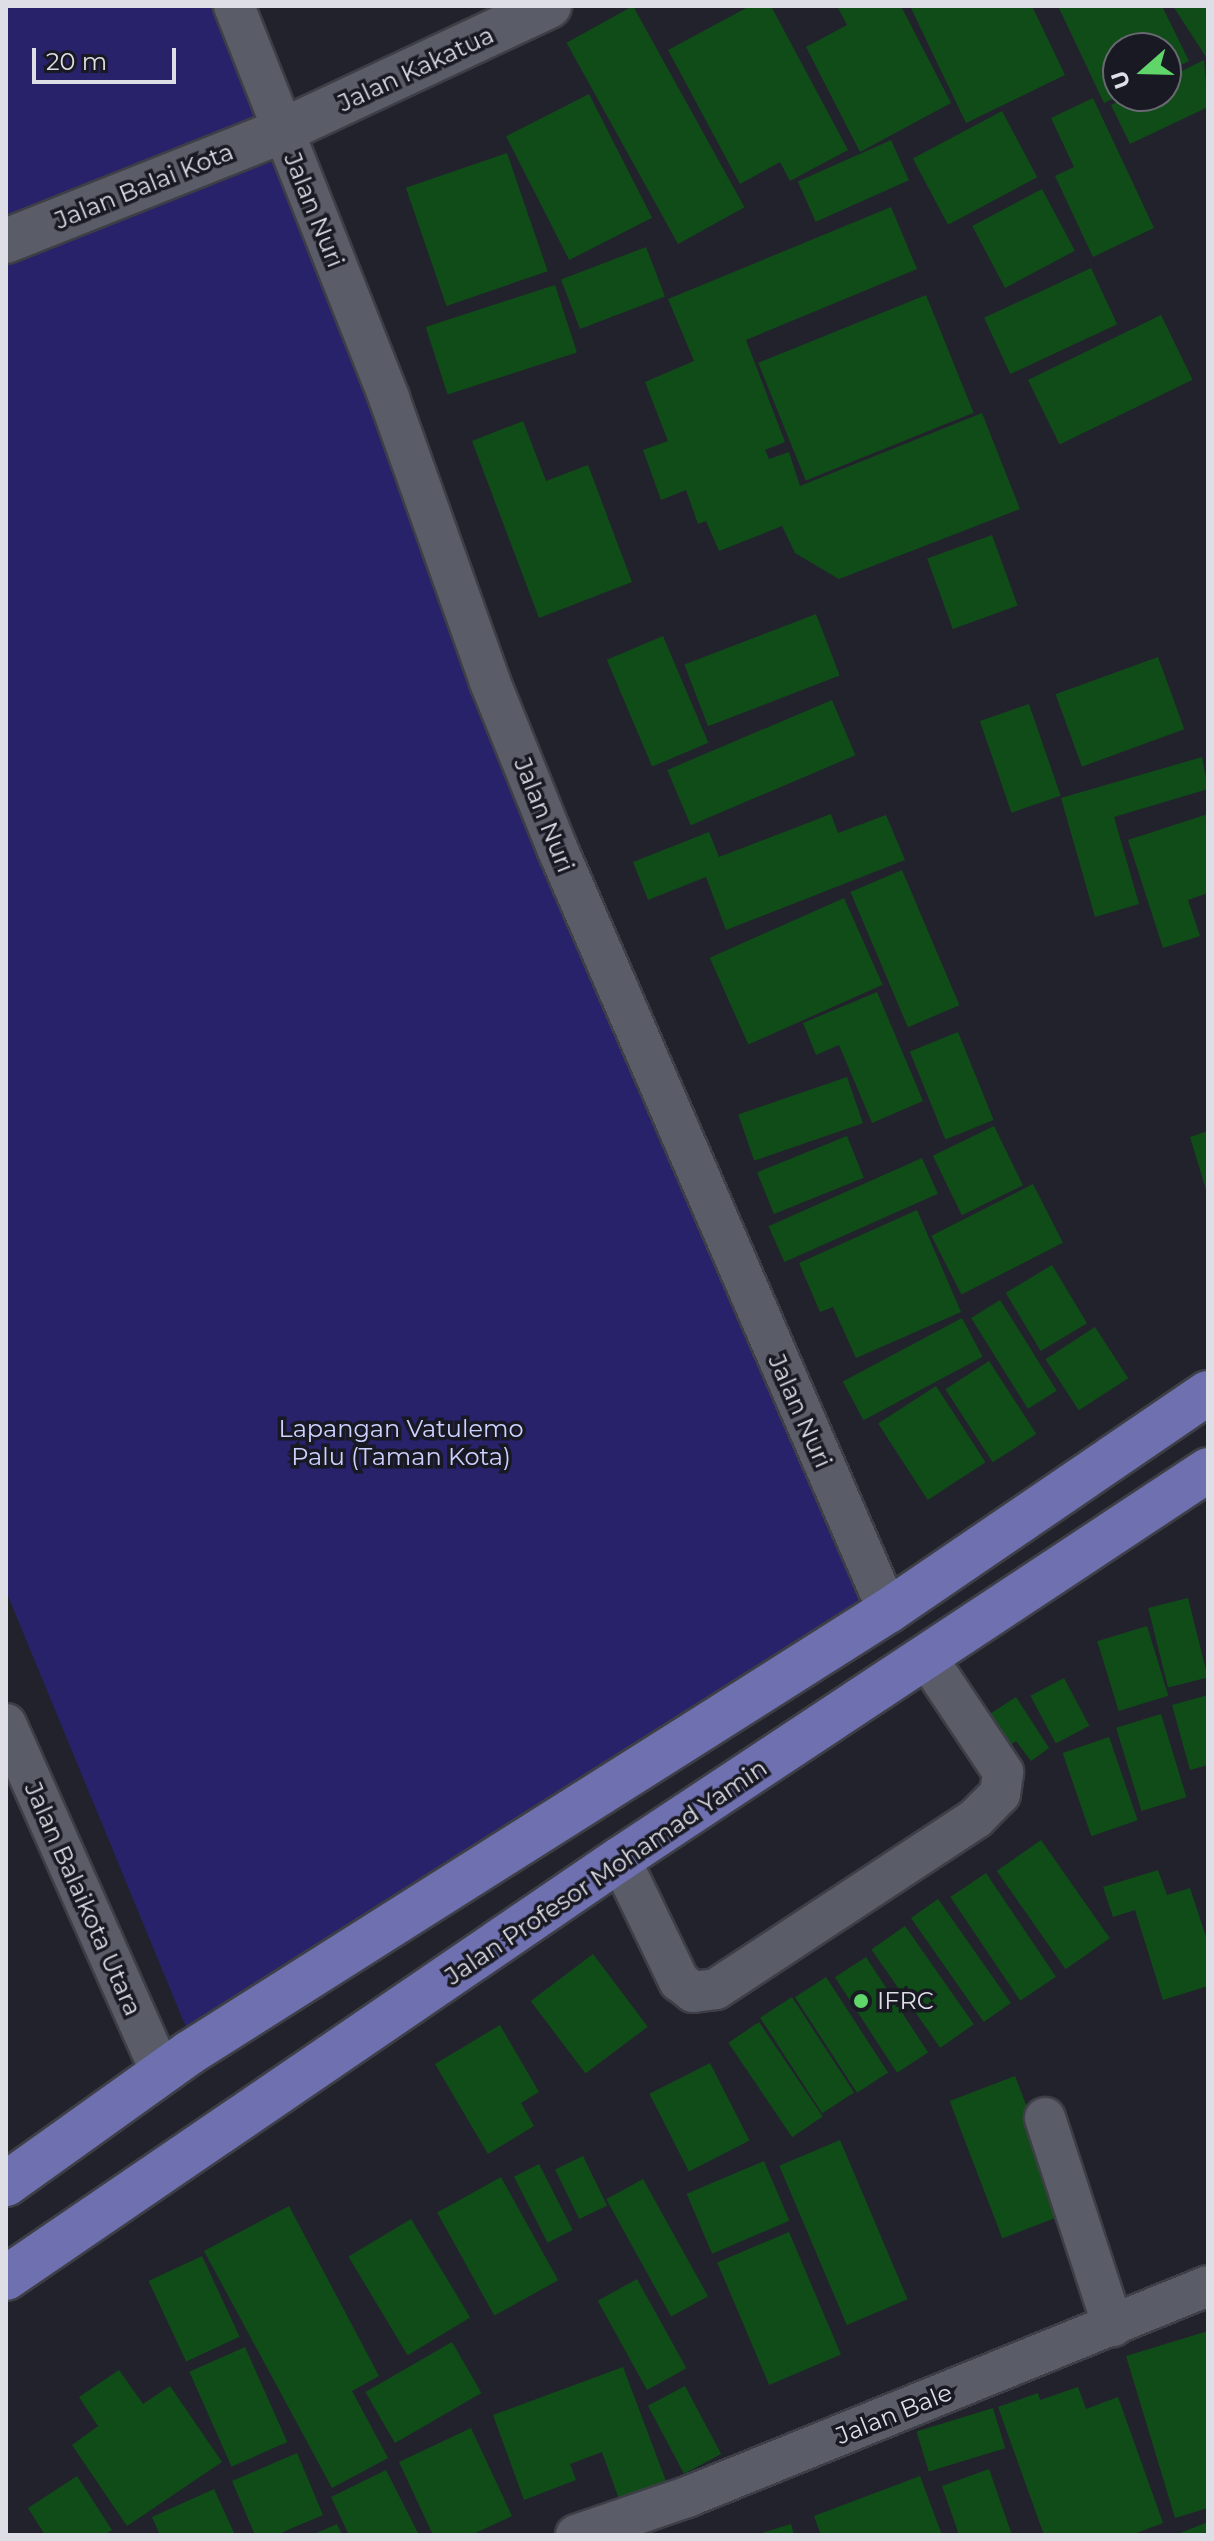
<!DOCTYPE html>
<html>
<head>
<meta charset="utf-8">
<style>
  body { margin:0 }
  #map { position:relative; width:1214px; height:2541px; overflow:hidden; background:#21222c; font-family:Montserrat,sans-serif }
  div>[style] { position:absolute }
  .green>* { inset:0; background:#28226b }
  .building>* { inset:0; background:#104c18; transform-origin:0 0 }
  .roads { filter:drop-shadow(2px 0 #3e3f46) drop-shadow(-2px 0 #3e3f46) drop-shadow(0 2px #3e3f46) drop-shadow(0 -2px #3e3f46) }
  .minor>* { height:40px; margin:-20px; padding:0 20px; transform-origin:20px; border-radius:20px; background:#5a5c67 }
  .tertiary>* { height:44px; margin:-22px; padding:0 22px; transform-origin:22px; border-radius:22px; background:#5a5c67 }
  .primary>* { height:44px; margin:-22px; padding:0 22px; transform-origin:22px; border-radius:22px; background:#6e70b0 }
  .dots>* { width:22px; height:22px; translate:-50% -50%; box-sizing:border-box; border:4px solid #181922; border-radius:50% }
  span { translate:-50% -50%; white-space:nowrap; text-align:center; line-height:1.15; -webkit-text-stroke:7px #181922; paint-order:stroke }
  .street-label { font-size:24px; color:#dedfe6 }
  .park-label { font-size:24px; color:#ccd1ff }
  .poi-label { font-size:24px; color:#dedfe6 }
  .left { translate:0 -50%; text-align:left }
  .frame { position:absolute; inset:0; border:8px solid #dedfe6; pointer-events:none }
  .north { position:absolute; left:1102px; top:32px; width:80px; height:80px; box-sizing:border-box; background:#181922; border:2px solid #676870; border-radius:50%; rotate:250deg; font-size:22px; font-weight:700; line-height:32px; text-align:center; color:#dedfe6 }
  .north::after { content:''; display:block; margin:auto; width:28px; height:36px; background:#60d56a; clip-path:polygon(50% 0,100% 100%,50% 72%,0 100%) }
  .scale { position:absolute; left:32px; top:48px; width:144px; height:36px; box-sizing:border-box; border:4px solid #dedfe6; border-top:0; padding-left:10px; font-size:24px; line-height:28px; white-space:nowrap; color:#dedfe6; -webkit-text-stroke:6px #181922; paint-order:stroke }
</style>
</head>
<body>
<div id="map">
  <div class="green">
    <i style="clip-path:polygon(6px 6px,245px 6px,572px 840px,893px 1592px,190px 2037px,6px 1591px)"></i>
  </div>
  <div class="building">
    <i style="left:633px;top:6px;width:230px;height:76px;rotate:61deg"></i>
    <i style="clip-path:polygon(750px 6px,771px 6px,848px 150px,790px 181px,780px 162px,740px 184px,668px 50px)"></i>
    <i style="clip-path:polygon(837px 6px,901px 6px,951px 103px,860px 152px,806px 47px,847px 25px)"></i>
    <i style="clip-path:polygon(910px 6px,1032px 6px,1065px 75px,966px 123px)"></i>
    <i style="clip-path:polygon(1058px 6px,1162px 6px,1189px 61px,1166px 72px,1166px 48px,1118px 48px,1118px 96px,1104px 103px)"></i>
    <i style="clip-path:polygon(1173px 6px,1208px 6px,1208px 60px)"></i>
    <i style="clip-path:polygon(1204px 60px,1208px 107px,1130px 144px,1111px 105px,1130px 96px,1166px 96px,1166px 79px)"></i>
    <i style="left:589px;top:94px;width:139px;height:93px;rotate:63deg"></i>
    <i style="clip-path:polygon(1093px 98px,1154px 228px,1093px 257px,1055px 176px,1074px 167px,1051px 118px)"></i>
    <i style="left:1002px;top:111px;width:75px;height:101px;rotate:62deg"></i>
    <i style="left:891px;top:140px;width:44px;height:102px;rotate:66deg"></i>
    <i style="left:507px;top:153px;width:125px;height:107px;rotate:71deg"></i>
    <i style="left:1042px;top:189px;width:70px;height:79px;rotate:62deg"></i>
    <i style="clip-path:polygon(891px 207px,917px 269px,746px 340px,785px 442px,765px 450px,769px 459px,789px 452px,800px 486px,982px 413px,1020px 509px,839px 579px,795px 553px,782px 526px,719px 551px,706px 521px,698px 524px,686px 490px,661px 500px,643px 450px,668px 441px,645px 382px,694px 361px,668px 299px)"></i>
    <i style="left:646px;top:247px;width:53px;height:91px;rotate:69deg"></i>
    <i style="left:1091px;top:268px;width:62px;height:118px;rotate:65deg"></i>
    <i style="left:555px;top:285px;width:71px;height:136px;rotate:72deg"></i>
    <i style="left:926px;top:295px;width:127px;height:181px;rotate:68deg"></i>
    <i style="left:1161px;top:315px;width:72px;height:148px;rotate:64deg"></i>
    <i style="clip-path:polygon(523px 421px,546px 481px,588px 465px,632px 582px,539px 618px,472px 441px)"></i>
    <i style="left:992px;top:535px;width:75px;height:69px;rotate:70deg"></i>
    <i style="left:816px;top:614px;width:66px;height:141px;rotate:69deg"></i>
    <i style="left:663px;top:636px;width:116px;height:61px;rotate:67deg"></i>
    <i style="left:1158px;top:657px;width:77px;height:109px;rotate:70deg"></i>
    <i style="left:832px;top:700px;width:60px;height:179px;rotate:67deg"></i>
    <i style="left:1029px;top:704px;width:97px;height:52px;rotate:71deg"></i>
    <i style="clip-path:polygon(1202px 757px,1208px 789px,1114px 817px,1139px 904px,1095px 917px,1061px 798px)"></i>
    <i style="clip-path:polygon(831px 814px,838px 833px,886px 815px,905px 860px,726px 930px,706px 877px,648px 900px,633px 862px,709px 832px,719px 857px)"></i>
    <i style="clip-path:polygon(1208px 814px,1208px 893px,1188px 900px,1200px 936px,1163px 948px,1128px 840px)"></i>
    <i style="left:902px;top:870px;width:147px;height:56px;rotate:67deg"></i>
    <i style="left:844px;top:898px;width:95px;height:147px;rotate:66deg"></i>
    <i style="clip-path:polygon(877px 992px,923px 1101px,872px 1123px,839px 1045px,816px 1055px,803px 1023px)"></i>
    <i style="left:958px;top:1032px;width:95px;height:52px;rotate:68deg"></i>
    <i style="left:847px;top:1077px;width:49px;height:115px;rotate:71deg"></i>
    <i style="left:994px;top:1126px;width:66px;height:68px;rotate:64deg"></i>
    <i style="clip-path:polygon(1208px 1131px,1208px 1193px,1207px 1193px,1190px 1137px)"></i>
    <i style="left:847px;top:1136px;width:45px;height:97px;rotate:68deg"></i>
    <i style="left:922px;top:1158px;width:39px;height:168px;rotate:66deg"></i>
    <i style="left:1033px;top:1184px;width:66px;height:114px;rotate:63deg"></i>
    <i style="clip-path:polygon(917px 1210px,961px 1312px,856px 1358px,833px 1307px,820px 1312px,799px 1263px)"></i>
    <i style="left:1052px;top:1265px;width:68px;height:54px;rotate:59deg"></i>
    <i style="left:1000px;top:1300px;width:107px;height:34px;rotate:58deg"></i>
    <i style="left:962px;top:1318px;width:44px;height:135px;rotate:62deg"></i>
    <i style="left:1095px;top:1327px;width:61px;height:59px;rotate:57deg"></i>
    <i style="left:989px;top:1361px;width:87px;height:52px;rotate:57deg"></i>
    <i style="left:936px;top:1386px;width:91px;height:69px;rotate:57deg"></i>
    <i style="left:1188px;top:1598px;width:82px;height:41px;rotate:76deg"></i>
    <i style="left:1147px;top:1626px;width:73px;height:52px;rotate:73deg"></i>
    <i style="left:1064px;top:1678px;width:54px;height:38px;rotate:62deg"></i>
    <i style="clip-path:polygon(1208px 1695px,1208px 1765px,1190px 1770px,1172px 1705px)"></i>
    <i style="clip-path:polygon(1016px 1697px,1049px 1748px,1031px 1761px,1016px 1741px,1003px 1750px,982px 1719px)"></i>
    <i style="left:1161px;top:1714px;width:87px;height:47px;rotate:73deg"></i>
    <i style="left:1109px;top:1737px;width:88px;height:49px;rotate:71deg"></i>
    <i style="left:1041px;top:1840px;width:120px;height:54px;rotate:55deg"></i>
    <i style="clip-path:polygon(1158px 1870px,1167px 1895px,1190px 1888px,1208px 1943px,1208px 1986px,1163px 2000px,1135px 1910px,1113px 1917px,1103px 1887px)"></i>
    <i style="left:986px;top:1873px;width:125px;height:43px;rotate:56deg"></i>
    <i style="left:938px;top:1899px;width:127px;height:33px;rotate:55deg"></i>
    <i style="left:905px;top:1926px;width:120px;height:41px;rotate:55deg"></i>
    <i style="left:593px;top:1954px;width:91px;height:78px;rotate:53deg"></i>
    <i style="left:866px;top:1957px;width:114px;height:37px;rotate:57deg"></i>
    <i style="left:826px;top:1977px;width:114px;height:37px;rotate:57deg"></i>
    <i style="left:792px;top:1997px;width:114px;height:38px;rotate:57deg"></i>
    <i style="left:759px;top:2022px;width:114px;height:37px;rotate:56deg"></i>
    <i style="clip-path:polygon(500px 2025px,539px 2092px,521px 2103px,534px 2126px,488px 2154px,435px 2064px)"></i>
    <i style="left:710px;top:2063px;width:87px;height:68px;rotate:63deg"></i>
    <i style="left:1015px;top:2076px;width:147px;height:70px;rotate:69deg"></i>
    <i style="left:840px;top:2140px;width:173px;height:66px;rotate:67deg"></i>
    <i style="left:583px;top:2156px;width:55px;height:31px;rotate:64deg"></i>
    <i style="left:764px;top:2161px;width:65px;height:84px;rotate:67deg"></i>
    <i style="left:539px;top:2164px;width:74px;height:28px;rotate:63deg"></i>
    <i style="left:501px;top:2177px;width:118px;height:73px;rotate:61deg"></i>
    <i style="left:643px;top:2179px;width:134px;height:42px;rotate:61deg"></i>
    <i style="clip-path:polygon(289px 2206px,379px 2376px,352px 2391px,388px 2458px,332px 2488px,204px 2251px)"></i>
    <i style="left:411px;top:2219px;width:115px;height:73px;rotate:59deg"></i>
    <i style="left:789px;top:2232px;width:133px;height:78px;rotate:67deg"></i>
    <i style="left:202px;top:2256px;width:89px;height:59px;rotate:65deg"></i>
    <i style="left:637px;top:2279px;width:102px;height:45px;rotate:61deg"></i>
    <i style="clip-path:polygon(1208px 2331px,1208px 2508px,1175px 2518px,1126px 2356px)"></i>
    <i style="left:452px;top:2342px;width:59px;height:100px;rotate:60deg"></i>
    <i style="left:245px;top:2347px;width:104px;height:61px;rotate:66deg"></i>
    <i style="clip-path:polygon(623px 2367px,666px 2481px,619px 2499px,602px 2452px,570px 2464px,576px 2480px,524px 2500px,493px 2415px)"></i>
    <i style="clip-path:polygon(119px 2370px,143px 2404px,170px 2386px,222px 2462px,127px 2526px,72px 2445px,98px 2426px,79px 2397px)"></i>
    <i style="left:685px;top:2386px;width:77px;height:42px;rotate:62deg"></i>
    <i style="clip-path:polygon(1078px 2387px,1086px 2409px,1118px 2397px,1163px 2523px,1131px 2535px,1044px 2535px,998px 2407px,1038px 2393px,1040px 2400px)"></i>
    <i style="left:993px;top:2408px;width:42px;height:80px;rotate:73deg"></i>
    <i style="clip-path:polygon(471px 2428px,512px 2516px,471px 2535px,433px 2535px,399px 2462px)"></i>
    <i style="clip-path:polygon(297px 2453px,323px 2515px,276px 2535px,255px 2535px,232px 2481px)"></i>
    <i style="clip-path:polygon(989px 2469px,1012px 2535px,959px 2535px,942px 2486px)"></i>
    <i style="clip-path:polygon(386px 2470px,419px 2535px,349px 2535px,331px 2497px)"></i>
    <i style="clip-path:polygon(77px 2476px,112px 2530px,104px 2535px,45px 2535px,28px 2508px)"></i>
    <i style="clip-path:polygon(920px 2476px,942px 2535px,821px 2535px,814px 2516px)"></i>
    <i style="clip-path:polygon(214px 2489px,235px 2535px,160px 2535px,152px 2517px)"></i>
    <i style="clip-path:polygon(1208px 2522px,1208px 2535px,1175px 2535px)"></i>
    <i style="clip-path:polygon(337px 2524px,342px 2535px,312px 2535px)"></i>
    <i style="clip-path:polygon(791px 2524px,794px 2535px,759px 2535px,759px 2534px)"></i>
  </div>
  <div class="roads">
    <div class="minor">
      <i style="left:234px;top:6px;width:422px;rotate:68.4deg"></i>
      <i style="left:389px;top:398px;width:301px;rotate:70.4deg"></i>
      <i style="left:490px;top:682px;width:179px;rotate:68deg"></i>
      <i style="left:557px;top:848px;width:832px;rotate:66.55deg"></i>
      <i style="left:6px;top:1724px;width:383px;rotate:66deg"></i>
      <i style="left:620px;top:1859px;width:136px;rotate:64.2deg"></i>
      <i style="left:679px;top:1981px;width:18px;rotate:38deg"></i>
      <i style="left:693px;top:1992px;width:23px;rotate:-7deg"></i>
      <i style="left:716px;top:1989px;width:311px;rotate:-33.3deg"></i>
      <i style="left:976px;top:1818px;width:34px;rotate:-45deg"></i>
      <i style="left:1000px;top:1794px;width:22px;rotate:-82deg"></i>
      <i style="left:1003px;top:1772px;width:137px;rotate:-123.7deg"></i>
      <i style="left:1045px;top:2118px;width:219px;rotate:71.9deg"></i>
      <i style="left:576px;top:2535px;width:117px;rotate:-18.9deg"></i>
      <i style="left:687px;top:2497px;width:562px;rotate:-22.05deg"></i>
    </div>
    <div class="tertiary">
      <i style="left:6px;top:241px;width:297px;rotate:-21.7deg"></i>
      <i style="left:282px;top:131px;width:295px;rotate:-25.1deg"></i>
    </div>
    <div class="primary">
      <i style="left:6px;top:2184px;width:225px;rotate:-35.6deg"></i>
      <i style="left:189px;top:2053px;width:827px;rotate:-32.31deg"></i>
      <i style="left:888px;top:1611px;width:387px;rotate:-34.3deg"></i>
      <i style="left:6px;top:2278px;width:743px;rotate:-34.31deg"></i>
      <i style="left:620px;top:1859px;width:705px;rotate:-33.49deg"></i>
    </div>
  </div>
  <div class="dots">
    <i style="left:861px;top:2001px;background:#60d56a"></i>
  </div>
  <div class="street-label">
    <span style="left:416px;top:69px;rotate:-25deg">Jalan Kakatua</span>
    <span style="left:144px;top:186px;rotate:-22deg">Jalan Balai Kota</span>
    <span style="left:314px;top:210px;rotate:68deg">Jalan Nuri</span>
    <span style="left:544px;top:815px;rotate:68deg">Jalan Nuri</span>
    <span style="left:800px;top:1411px;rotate:66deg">Jalan Nuri</span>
    <span style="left:606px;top:1872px;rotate:-34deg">Jalan Profesor Mohamad Yamin</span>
    <span style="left:83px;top:1899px;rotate:66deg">Jalan Balaikota Utara</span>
    <span style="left:894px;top:2414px;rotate:-22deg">Jalan Bale</span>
  </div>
  <div class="park-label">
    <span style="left:401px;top:1443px">Lapangan Vatulemo<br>Palu (Taman Kota)</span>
  </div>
  <div class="poi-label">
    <span class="left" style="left:877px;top:2001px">IFRC</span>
  </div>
  <div class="frame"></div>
  <div class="north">U</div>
  <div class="scale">20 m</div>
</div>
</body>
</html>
